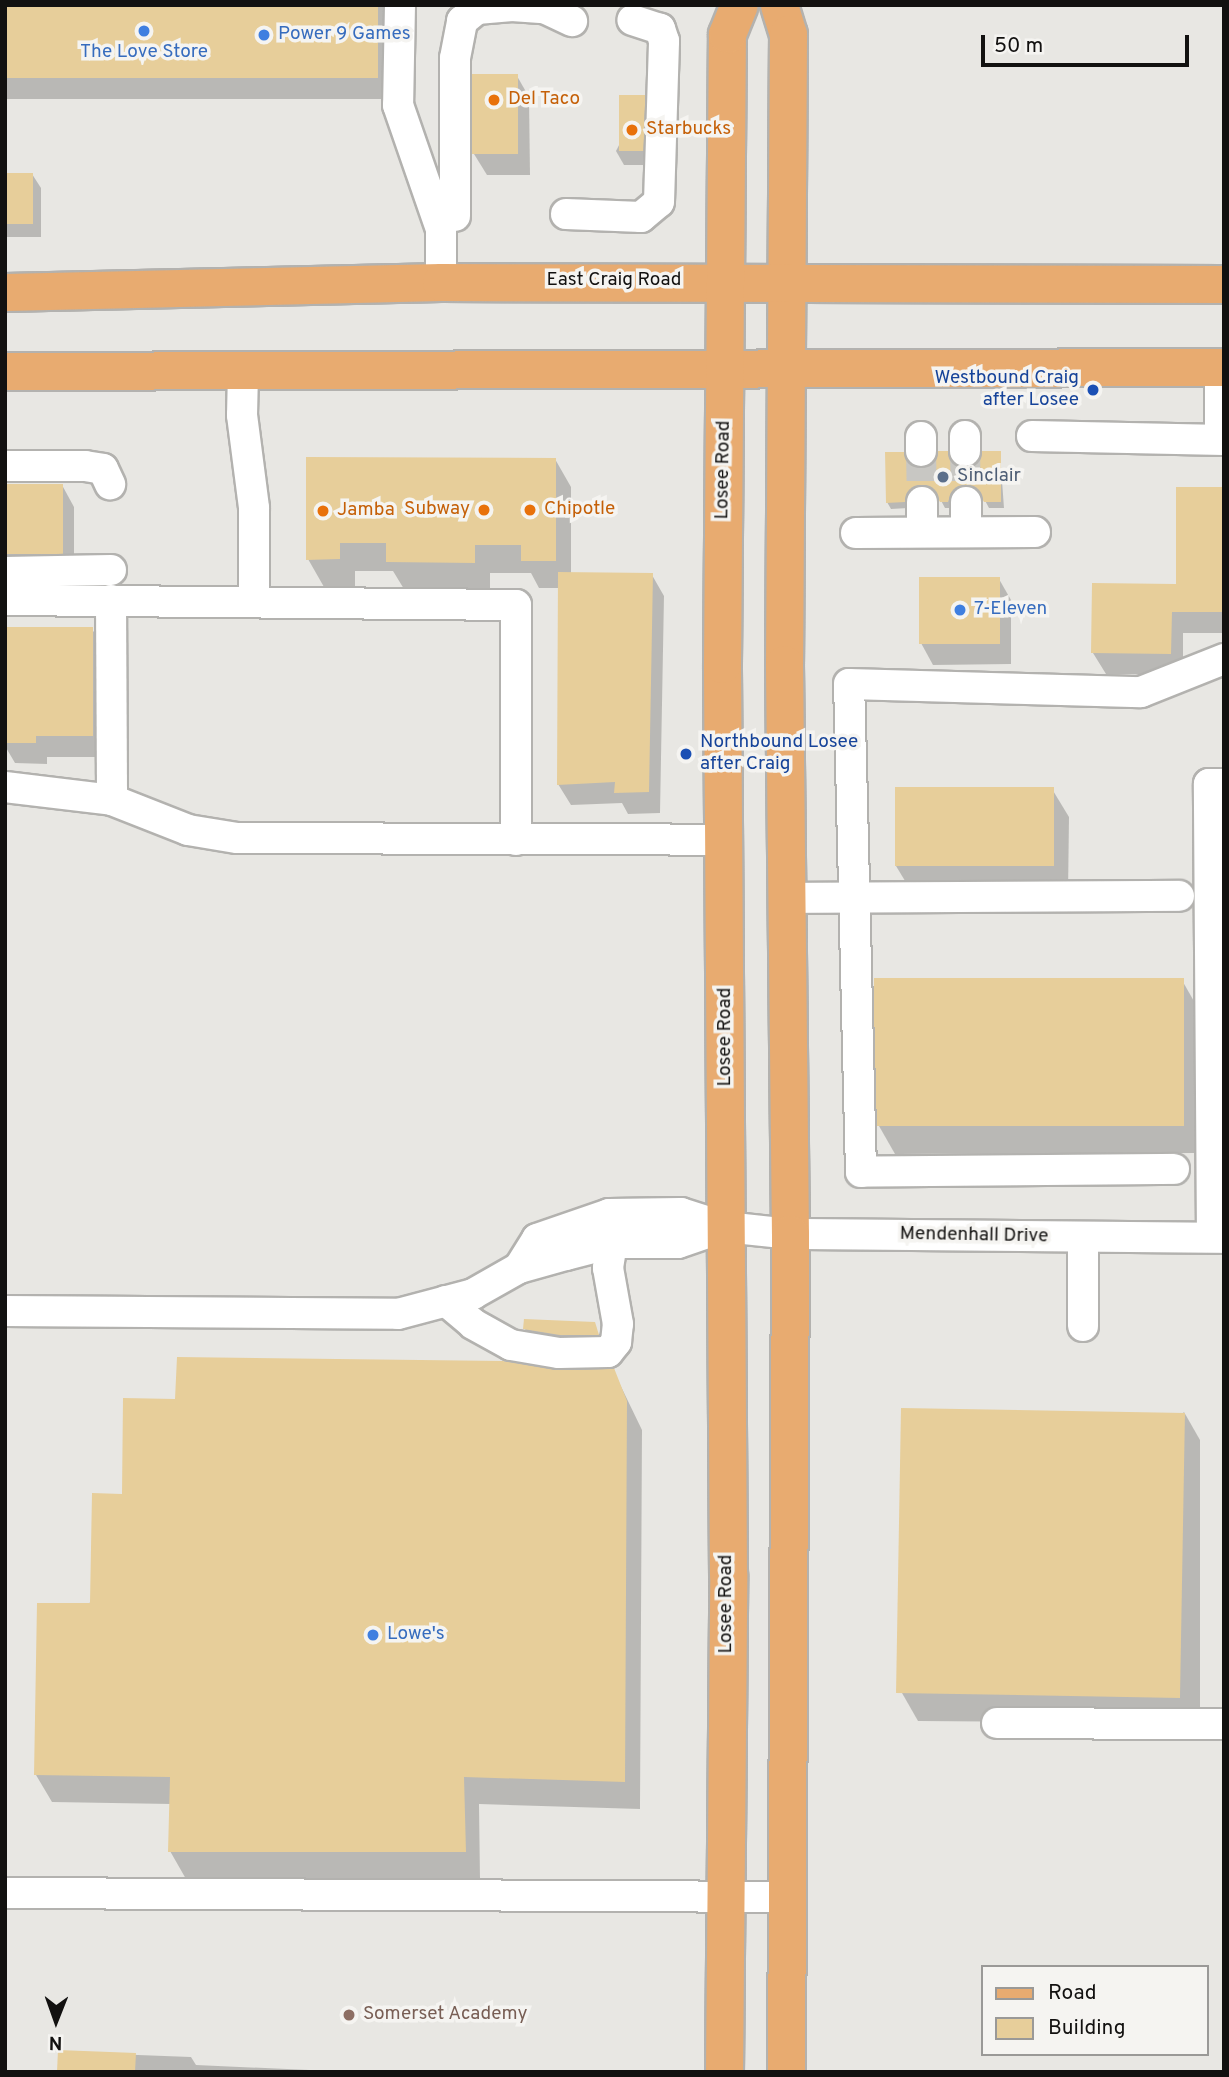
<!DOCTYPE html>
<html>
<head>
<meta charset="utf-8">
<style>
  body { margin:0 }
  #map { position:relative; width:1229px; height:2077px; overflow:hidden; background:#e8e7e3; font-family:Overpass,sans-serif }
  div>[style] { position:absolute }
  .shadow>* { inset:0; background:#0003; transform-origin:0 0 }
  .building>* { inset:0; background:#e7ce9a; transform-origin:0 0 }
  .minor-tunnel>* { height:30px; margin-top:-15px; transform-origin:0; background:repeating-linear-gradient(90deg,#c8c7c3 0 30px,transparent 0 45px) }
  .roads { filter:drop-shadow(2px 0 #b3b2af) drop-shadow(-2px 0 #b3b2af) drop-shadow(0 2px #b3b2af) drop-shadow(0 -2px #b3b2af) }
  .minor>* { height:30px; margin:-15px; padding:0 15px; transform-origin:15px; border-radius:15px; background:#fff }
  .major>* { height:37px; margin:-18.5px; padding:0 18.5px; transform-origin:18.5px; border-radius:18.5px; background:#e8ab70 }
  .dots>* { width:19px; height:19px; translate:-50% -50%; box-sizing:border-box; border:4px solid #f5f4f1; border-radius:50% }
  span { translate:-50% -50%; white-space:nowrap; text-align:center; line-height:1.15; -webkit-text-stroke:7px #f5f4f1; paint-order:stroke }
  .shop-label { font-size:19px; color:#366cbe }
  .left { translate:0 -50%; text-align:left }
  .food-label { font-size:19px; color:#c56008 }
  .right { translate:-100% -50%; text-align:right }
  .street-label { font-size:19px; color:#121110 }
  .transit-label { font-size:19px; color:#164399 }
  .service-label { font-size:19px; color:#4e5e75 }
  .education-label { font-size:19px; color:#785e54 }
  .frame { position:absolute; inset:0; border:7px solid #121110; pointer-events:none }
  .legend { position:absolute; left:981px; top:1965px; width:228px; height:91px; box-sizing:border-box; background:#f5f4f1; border:2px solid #9a9997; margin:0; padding:9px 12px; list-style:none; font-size:21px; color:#121110 }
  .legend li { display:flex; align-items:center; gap:14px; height:35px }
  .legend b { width:35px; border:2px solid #9a9997 }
  .north { position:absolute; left:21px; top:1986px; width:70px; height:70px; -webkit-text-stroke:5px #f5f4f1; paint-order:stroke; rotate:181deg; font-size:19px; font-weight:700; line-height:28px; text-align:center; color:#121110 }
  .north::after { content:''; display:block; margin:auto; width:24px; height:32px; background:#121110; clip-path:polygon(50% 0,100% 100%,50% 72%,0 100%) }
  .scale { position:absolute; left:981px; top:35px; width:208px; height:32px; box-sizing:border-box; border:4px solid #121110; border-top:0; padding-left:9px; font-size:21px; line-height:24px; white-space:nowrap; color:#121110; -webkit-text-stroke:5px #f5f4f1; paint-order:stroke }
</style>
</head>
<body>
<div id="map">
  <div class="shadow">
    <i style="left:5px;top:5px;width:384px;height:94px"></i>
    <i style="clip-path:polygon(517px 76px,529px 97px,530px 175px,487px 175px,474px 154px)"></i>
    <i style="clip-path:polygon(644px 97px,652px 111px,650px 165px,624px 165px,616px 151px)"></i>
    <i style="clip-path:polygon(5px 174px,32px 174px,41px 188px,41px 237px,5px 237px)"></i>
    <i style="clip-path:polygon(1000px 453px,1004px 508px,989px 508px,981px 493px,970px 490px,952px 508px,945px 508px,937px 493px,926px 490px,908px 508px,891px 509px,887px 502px,911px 467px,966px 470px)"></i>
    <i style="clip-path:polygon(308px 459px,555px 459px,571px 487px,571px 574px,652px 575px,664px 596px,660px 813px,628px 814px,622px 803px,571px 805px,558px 784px,560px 588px,539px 588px,531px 573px,490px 573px,490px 590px,404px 589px,393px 571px,355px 571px,355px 587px,324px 587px,308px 559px)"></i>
    <i style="clip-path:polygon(5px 485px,62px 485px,74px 507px,74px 574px,5px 580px)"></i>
    <i style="clip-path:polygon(1224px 490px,1224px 633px,1183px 633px,1183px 675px,1106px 674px,1093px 653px,1178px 586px)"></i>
    <i style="clip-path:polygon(999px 579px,1011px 600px,1011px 664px,933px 665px,921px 643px)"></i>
    <i style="clip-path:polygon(5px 629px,92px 629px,105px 650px,104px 757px,47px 757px,47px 764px,15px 763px,5px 746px)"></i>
    <i style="clip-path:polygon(1052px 789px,1069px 817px,1068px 894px,913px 894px,896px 866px)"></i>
    <i style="clip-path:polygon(1183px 982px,1199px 1010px,1200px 1153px,895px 1154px,879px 1126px)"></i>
    <i style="clip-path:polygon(594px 1324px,601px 1341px,565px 1341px,529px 1335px,525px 1329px)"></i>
    <i style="clip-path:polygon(613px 1370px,642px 1430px,640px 1809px,479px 1804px,480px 1879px,186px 1879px,170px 1851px,171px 1804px,52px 1802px,36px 1775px,123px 1496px,176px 1401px)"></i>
    <i style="clip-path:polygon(1184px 1412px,1200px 1440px,1200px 1723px,918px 1721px,902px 1693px)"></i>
    <i style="clip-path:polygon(59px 2052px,191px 2057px,196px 2065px,354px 2072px,58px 2072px)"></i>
  </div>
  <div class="building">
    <i style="left:5px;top:5px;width:373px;height:73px"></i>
    <i style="left:518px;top:74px;width:80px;height:46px;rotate:90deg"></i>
    <i style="left:619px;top:95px;width:26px;height:56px"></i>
    <i style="left:5px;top:173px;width:28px;height:51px"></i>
    <i style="clip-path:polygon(938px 451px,948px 451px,956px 466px,966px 468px,980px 460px,982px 451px,1001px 451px,1001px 502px,984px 502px,975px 487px,965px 485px,951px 493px,948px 502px,940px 502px,931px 487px,921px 485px,907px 493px,905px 502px,886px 503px,885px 452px,904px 452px,912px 466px,922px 468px,936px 460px)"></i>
    <i style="clip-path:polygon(306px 457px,556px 458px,556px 561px,521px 561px,521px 545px,475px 545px,475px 563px,386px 562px,386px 543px,340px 543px,340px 559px,306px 560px)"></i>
    <i style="left:5px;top:484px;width:58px;height:70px"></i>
    <i style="clip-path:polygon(1176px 487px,1224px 487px,1224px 612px,1172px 612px,1171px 654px,1091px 653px,1092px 583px,1176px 584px)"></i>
    <i style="clip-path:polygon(558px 572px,653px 573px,649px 792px,614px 793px,615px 782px,557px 785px)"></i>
    <i style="left:919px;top:577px;width:81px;height:67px"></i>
    <i style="clip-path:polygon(5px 627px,93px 627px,93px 736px,36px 736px,36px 743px,5px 743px)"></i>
    <i style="left:895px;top:787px;width:159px;height:79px"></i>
    <i style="left:874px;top:978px;width:310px;height:148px"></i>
    <i style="clip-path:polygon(524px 1319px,595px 1322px,599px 1335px,560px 1335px,523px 1329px)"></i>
    <i style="clip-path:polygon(177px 1357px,503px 1361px,559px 1370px,614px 1368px,627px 1401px,625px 1782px,464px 1777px,466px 1852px,168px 1852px,170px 1777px,34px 1775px,37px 1603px,90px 1603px,92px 1493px,122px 1494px,123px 1398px,175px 1399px)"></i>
    <i style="left:901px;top:1408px;width:284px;height:285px;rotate:1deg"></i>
    <i style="clip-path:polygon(58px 2050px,136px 2053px,135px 2072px,57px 2072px)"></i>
  </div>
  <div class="minor-tunnel">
    <i style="left:921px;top:451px;width:51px;rotate:88.9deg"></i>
    <i style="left:965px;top:451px;width:51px;rotate:88.9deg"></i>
  </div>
  <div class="roads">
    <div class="minor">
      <i style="left:400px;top:5px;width:100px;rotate:91.1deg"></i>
      <i style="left:398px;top:105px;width:131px;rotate:70.9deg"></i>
      <i style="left:441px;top:229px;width:53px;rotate:90deg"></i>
      <i style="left:566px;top:214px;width:75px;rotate:2.3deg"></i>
      <i style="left:641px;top:217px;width:23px;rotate:-40deg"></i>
      <i style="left:659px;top:202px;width:161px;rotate:-88.2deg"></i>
      <i style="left:664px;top:41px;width:13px;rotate:-108deg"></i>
      <i style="left:660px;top:29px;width:29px;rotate:-162deg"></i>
      <i style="left:455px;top:216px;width:158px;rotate:-90deg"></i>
      <i style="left:455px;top:58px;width:38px;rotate:-79deg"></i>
      <i style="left:462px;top:21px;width:19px;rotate:-39deg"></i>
      <i style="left:477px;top:9px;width:35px;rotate:-5deg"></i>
      <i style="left:512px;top:6px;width:32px;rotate:4deg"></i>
      <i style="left:544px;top:8px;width:31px;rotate:25deg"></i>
      <i style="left:1220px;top:367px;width:72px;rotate:90deg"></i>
      <i style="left:243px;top:372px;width:43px;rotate:91.3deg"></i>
      <i style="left:242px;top:415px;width:94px;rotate:82.6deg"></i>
      <i style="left:254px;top:508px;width:94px;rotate:90deg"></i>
      <i style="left:965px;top:436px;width:15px;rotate:90deg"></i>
      <i style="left:1032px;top:436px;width:192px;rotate:1.2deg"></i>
      <i style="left:921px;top:451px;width:14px;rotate:-90deg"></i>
      <i style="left:5px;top:466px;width:80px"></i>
      <i style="left:85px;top:466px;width:18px;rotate:9deg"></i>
      <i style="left:103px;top:469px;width:17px;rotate:65deg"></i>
      <i style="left:922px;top:502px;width:30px;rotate:90deg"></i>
      <i style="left:966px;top:532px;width:30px;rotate:-90deg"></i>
      <i style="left:856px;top:533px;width:179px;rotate:-0.3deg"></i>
      <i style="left:5px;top:572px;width:106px;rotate:-1.1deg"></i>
      <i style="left:5px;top:600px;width:511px;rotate:0.56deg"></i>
      <i style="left:516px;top:605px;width:235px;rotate:90deg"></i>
      <i style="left:111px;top:600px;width:200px;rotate:89.7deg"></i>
      <i style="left:5px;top:787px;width:108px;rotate:6.9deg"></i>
      <i style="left:112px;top:800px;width:82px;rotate:21.5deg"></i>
      <i style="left:188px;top:830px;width:50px;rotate:9.3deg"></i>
      <i style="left:237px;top:838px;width:488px;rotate:0.2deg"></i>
      <i style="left:787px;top:898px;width:392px;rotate:-0.3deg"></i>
      <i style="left:1174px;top:1169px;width:313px;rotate:179.5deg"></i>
      <i style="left:861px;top:1172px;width:488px;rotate:-91.4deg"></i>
      <i style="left:849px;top:684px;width:292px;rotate:1.6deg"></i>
      <i style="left:1141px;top:692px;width:89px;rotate:-21.7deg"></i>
      <i style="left:1212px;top:1237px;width:453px;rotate:-90.4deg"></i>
      <i style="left:1209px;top:784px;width:15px"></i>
      <i style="left:1083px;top:1238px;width:88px;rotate:90deg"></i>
      <i style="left:519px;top:1268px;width:34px;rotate:-58deg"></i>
      <i style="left:537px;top:1239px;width:76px;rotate:-19.1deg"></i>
      <i style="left:609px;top:1214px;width:72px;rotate:-0.8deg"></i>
      <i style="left:681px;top:1213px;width:46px;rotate:17.7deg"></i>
      <i style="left:725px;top:1227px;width:65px;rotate:6.1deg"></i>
      <i style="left:790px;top:1234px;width:434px;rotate:0.5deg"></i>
      <i style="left:446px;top:1301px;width:35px;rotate:40deg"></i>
      <i style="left:473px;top:1324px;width:43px;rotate:28.9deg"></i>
      <i style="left:511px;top:1345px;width:49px;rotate:9.5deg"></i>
      <i style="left:559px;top:1353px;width:49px;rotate:-1.2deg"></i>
      <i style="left:608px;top:1352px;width:13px;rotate:-51deg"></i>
      <i style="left:616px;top:1342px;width:18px;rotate:-84deg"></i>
      <i style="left:618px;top:1324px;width:57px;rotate:-100.1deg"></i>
      <i style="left:608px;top:1268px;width:25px;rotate:-81deg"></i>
      <i style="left:5px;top:1311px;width:393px;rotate:0.4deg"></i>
      <i style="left:398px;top:1314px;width:78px;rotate:-14.9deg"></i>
      <i style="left:473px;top:1294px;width:53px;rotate:-29.5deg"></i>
      <i style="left:519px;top:1268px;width:49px;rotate:-15.5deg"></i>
      <i style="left:566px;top:1255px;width:48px;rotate:-14.6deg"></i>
      <i style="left:612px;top:1243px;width:66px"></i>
      <i style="left:678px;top:1243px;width:50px;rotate:-18.8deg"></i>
      <i style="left:997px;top:1723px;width:227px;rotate:0.3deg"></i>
      <i style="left:5px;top:1893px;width:783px;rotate:0.29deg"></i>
    </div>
    <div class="major">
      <i style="left:779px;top:5px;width:30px;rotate:73deg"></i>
      <i style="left:788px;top:34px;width:630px;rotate:90.36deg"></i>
      <i style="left:784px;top:664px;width:570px;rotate:89.4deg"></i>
      <i style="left:790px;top:1234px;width:838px;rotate:90.27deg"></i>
      <i style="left:5px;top:292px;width:436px;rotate:-1.3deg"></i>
      <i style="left:441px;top:282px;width:783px;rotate:0.15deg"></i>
      <i style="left:5px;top:371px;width:1219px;rotate:-0.19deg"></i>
      <i style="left:724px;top:2072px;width:498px;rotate:-89.5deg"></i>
      <i style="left:728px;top:1574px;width:910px;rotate:-90.38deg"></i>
      <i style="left:722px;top:664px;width:630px;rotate:-89.55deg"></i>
      <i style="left:727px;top:34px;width:31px;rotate:-68deg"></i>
    </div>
  </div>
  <div class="dots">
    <i style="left:144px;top:31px;background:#3f7fe0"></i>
    <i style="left:264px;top:35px;background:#3f7fe0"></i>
    <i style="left:494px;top:100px;background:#e8710a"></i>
    <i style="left:632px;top:130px;background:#e8710a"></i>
    <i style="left:1093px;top:390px;background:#1a4fb4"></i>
    <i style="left:943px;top:477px;background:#5c6f8a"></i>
    <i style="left:484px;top:510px;background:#e8710a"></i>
    <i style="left:530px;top:510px;background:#e8710a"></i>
    <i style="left:323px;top:511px;background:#e8710a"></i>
    <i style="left:960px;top:610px;background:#3f7fe0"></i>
    <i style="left:686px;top:754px;background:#1a4fb4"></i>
    <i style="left:373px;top:1635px;background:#3f7fe0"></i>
    <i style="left:349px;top:2015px;background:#8d6e63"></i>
  </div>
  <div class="shop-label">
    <span class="left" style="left:278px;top:35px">Power 9 Games</span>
    <span style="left:144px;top:53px">The Love Store</span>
    <span class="left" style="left:974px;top:610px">7-Eleven</span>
    <span class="left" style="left:387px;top:1635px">Lowe's</span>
  </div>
  <div class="food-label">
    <span class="left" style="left:508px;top:100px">Del Taco</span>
    <span class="left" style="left:646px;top:130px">Starbucks</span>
    <span class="right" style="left:470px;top:510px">Subway</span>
    <span class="left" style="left:544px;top:510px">Chipotle</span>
    <span class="left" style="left:337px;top:511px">Jamba</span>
  </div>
  <div class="street-label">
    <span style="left:614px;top:281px">East Craig Road</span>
    <span style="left:724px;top:470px;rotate:-89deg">Losee Road</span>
    <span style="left:726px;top:1037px;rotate:-90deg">Losee Road</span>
    <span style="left:974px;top:1236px;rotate:1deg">Mendenhall Drive</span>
    <span style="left:727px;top:1604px;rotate:-90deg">Losee Road</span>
  </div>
  <div class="transit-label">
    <span class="right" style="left:1079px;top:390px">Westbound Craig<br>after Losee</span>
    <span class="left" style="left:700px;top:754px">Northbound Losee<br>after Craig</span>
  </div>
  <div class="service-label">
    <span class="left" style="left:957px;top:477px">Sinclair</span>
  </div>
  <div class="education-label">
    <span class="left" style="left:363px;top:2015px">Somerset Academy</span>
  </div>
  <div class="frame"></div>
  <ul class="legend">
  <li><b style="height:9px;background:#e8ab70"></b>Road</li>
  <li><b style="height:19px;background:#e7ce9a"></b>Building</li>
  </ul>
  <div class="north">N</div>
  <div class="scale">50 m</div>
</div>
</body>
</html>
